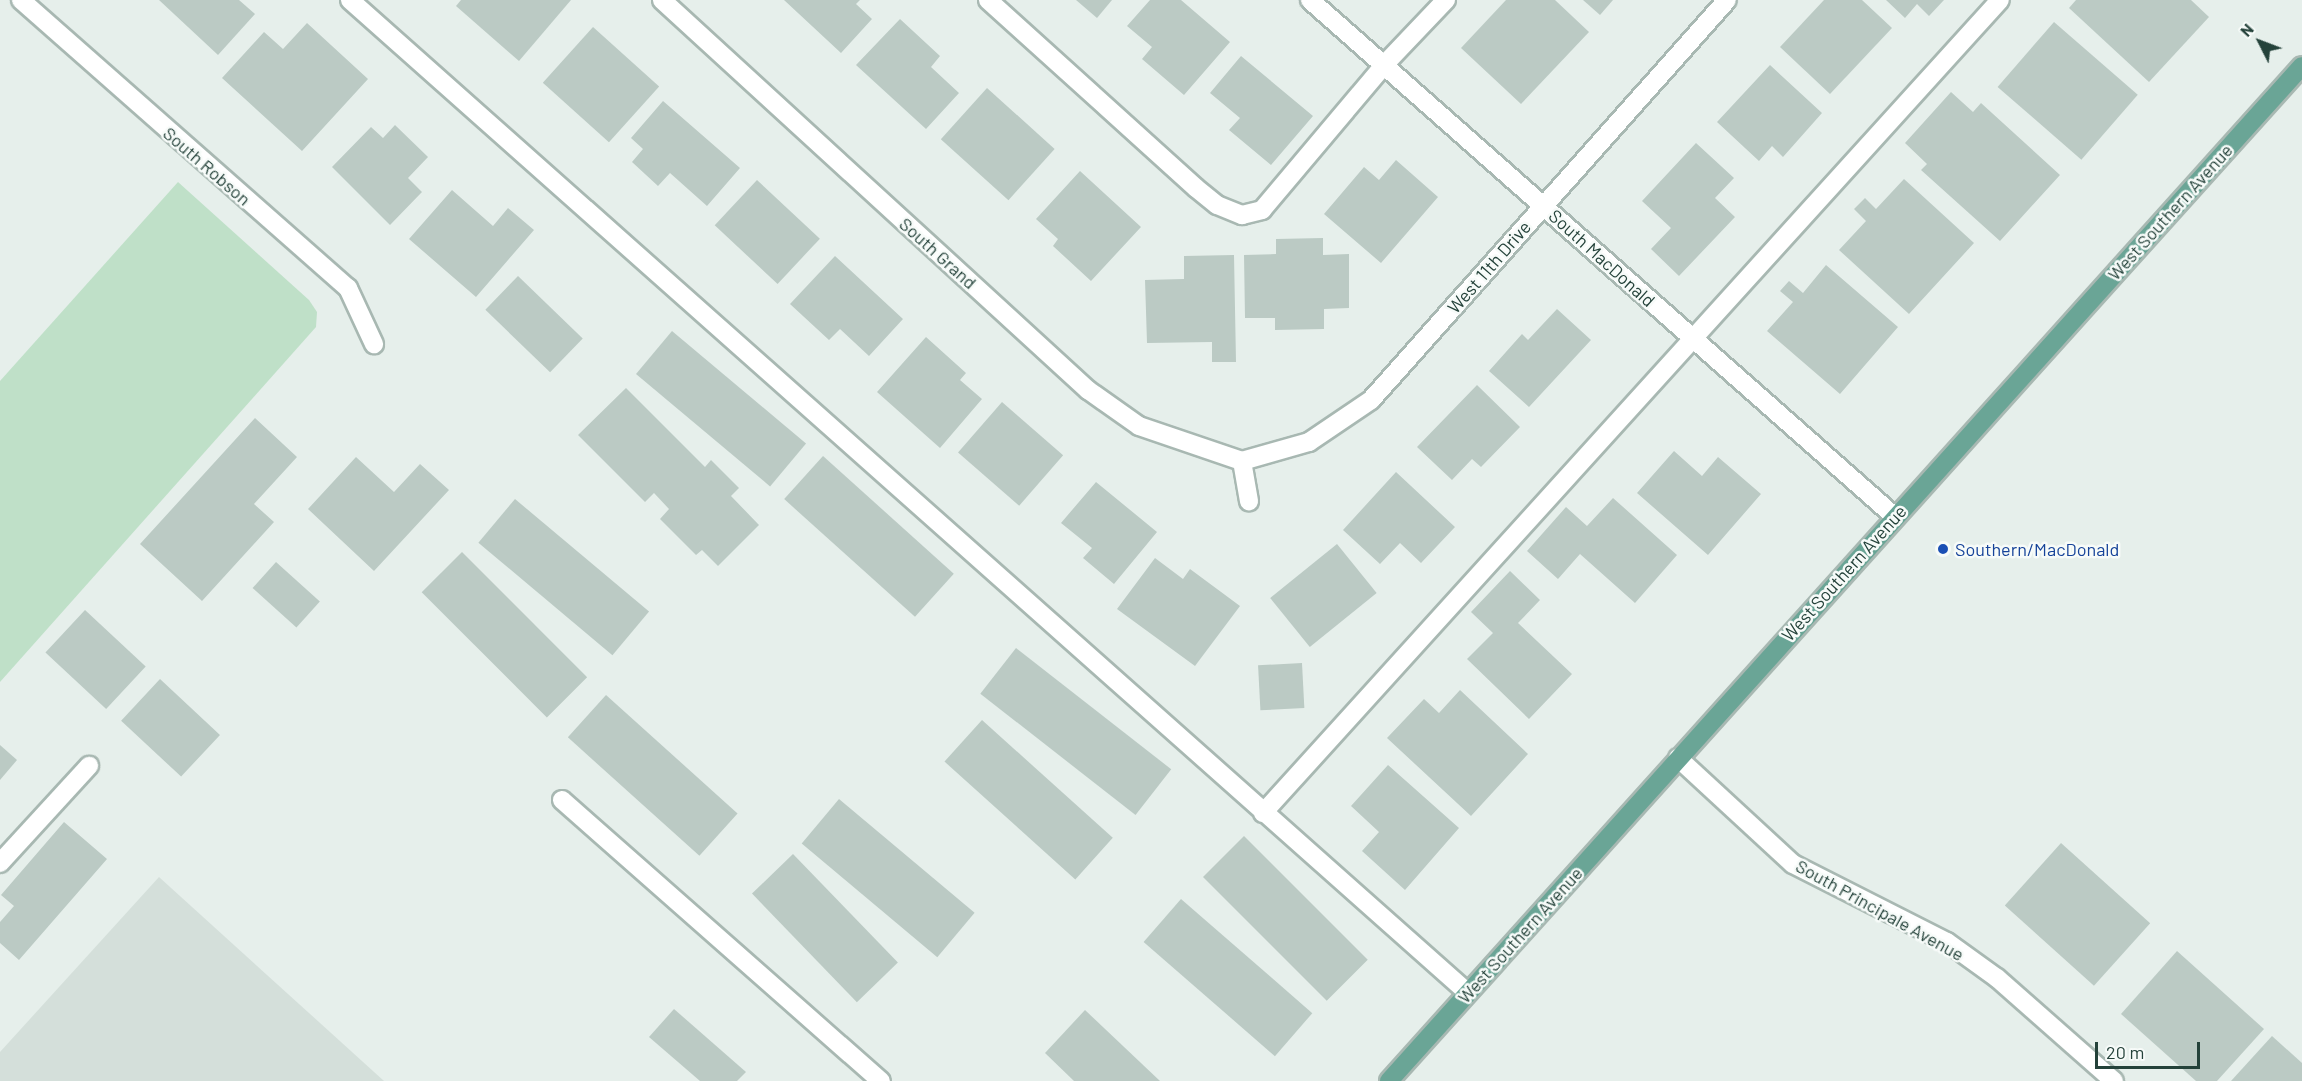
<!DOCTYPE html>
<html>
<head>
<meta charset="utf-8">
<style>
  body { margin:0 }
  #map { position:relative; width:2302px; height:1081px; overflow:hidden; background:#e6efeb; font-family:Barlow,sans-serif }
  div>[style] { position:absolute }
  .built>* { inset:0; background:#d4dfda }
  .green>* { inset:0; background:#bfe0c8 }
  .building>* { inset:0; background:#bbcac4; transform-origin:0 0 }
  .roads { filter:drop-shadow(2px 0 #a8b8b2) drop-shadow(-2px 0 #a8b8b2) drop-shadow(0 2px #a8b8b2) drop-shadow(0 -2px #a8b8b2) }
  .minor>* { height:18px; margin:-9px; padding:0 9px; transform-origin:9px; border-radius:9px; background:#fff }
  .major>* { height:18px; margin:-9px; padding:0 9px; transform-origin:9px; border-radius:9px; background:#6aa596 }
  .dots>* { width:16px; height:16px; translate:-50% -50%; box-sizing:border-box; border:3px solid #f7fbf9; border-radius:50% }
  span { translate:-50% -50%; white-space:nowrap; text-align:center; line-height:1.15; -webkit-text-stroke:5px #f7fbf9; paint-order:stroke }
  .street-label { font-size:18px; color:#24423a }
  .transit-label { font-size:18px; color:#164399 }
  .left { translate:0 -50%; text-align:left }
  .north { position:absolute; left:2230px; top:12px; width:60px; height:60px; -webkit-text-stroke:4px #f7fbf9; paint-order:stroke; rotate:312deg; font-size:16px; font-weight:700; line-height:24px; text-align:center; color:#24423a }
  .north::after { content:''; display:block; margin:auto; width:21px; height:27px; background:#24423a; clip-path:polygon(50% 0,100% 100%,50% 72%,0 100%) }
  .scale { position:absolute; left:2095px; top:1042px; width:105px; height:27px; box-sizing:border-box; border:3px solid #24423a; border-top:0; padding-left:8px; font-size:18px; line-height:21px; white-space:nowrap; color:#24423a; -webkit-text-stroke:4px #f7fbf9; paint-order:stroke }
</style>
</head>
<body>
<div id="map">
  <div class="built">
    <i style="clip-path:polygon(159px 877px,384px 1081px,0 1081px,0 1052px)"></i>
  </div>
  <div class="green">
    <i style="clip-path:polygon(178px 182px,309px 300px,317px 312px,316px 327px,0 682px,0 381px)"></i>
  </div>
  <div class="building">
    <i style="clip-path:polygon(159px 0,239px 0,255px 14px,218px 55px)"></i>
    <i style="clip-path:polygon(461px 0,571px 0,519px 61px,456px 6px)"></i>
    <i style="clip-path:polygon(784px 0,860px 0,856px 4px,872px 19px,841px 53px)"></i>
    <i style="clip-path:polygon(1076px 0,1112px 0,1097px 18px)"></i>
    <i style="clip-path:polygon(1150px 0,1181px 0,1230px 42px,1184px 95px,1142px 59px,1152px 47px,1127px 26px)"></i>
    <i style="clip-path:polygon(1506px 0,1555px 0,1589px 32px,1521px 104px,1461px 48px)"></i>
    <i style="clip-path:polygon(1583px 0,1613px 0,1600px 15px)"></i>
    <i style="clip-path:polygon(1824px 0,1862px 0,1892px 28px,1830px 94px,1780px 47px)"></i>
    <i style="clip-path:polygon(1886px 0,1944px 0,1929px 16px,1917px 4px,1905px 18px)"></i>
    <i style="clip-path:polygon(2076px 0,2191px 0,2209px 17px,2149px 82px,2069px 8px)"></i>
    <i style="clip-path:polygon(900px 19px,940px 56px,931px 67px,959px 93px,926px 129px,856px 65px)"></i>
    <i style="left:2054px;top:22px;width:111px;height:86px;rotate:41deg"></i>
    <i style="clip-path:polygon(307px 23px,368px 79px,302px 151px,222px 78px,264px 32px,283px 49px)"></i>
    <i style="left:593px;top:27px;width:89px;height:75px;rotate:42deg"></i>
    <i style="clip-path:polygon(1241px 56px,1313px 116px,1271px 165px,1229px 130px,1240px 118px,1210px 93px)"></i>
    <i style="clip-path:polygon(1770px 65px,1822px 113px,1783px 157px,1772px 146px,1759px 161px,1717px 122px)"></i>
    <i style="left:987px;top:88px;width:91px;height:69px;rotate:42deg"></i>
    <i style="clip-path:polygon(1951px 92px,1973px 112px,1981px 103px,2060px 175px,2000px 241px,1921px 170px,1927px 164px,1905px 143px)"></i>
    <i style="clip-path:polygon(663px 101px,740px 168px,707px 206px,670px 173px,658px 186px,632px 162px,643px 149px,631px 138px)"></i>
    <i style="clip-path:polygon(395px 125px,428px 157px,408px 178px,422px 192px,390px 225px,332px 167px,371px 127px,383px 138px)"></i>
    <i style="clip-path:polygon(1696px 143px,1734px 178px,1715px 198px,1735px 217px,1679px 276px,1651px 249px,1671px 228px,1642px 201px)"></i>
    <i style="clip-path:polygon(1396px 160px,1438px 197px,1381px 263px,1324px 214px,1364px 167px,1379px 180px)"></i>
    <i style="clip-path:polygon(1080px 171px,1141px 227px,1091px 281px,1053px 246px,1058px 239px,1036px 219px)"></i>
    <i style="clip-path:polygon(1904px 179px,1974px 243px,1909px 314px,1839px 250px,1866px 221px,1854px 209px,1865px 198px,1876px 209px)"></i>
    <i style="left:757px;top:180px;width:86px;height:62px;rotate:43deg"></i>
    <i style="clip-path:polygon(452px 190px,493px 226px,508px 208px,534px 230px,476px 297px,409px 239px)"></i>
    <i style="clip-path:polygon(1323px 238px,1323px 255px,1349px 254px,1349px 308px,1324px 309px,1324px 329px,1275px 330px,1275px 318px,1245px 318px,1244px 255px,1276px 254px,1276px 239px)"></i>
    <i style="clip-path:polygon(1234px 255px,1236px 362px,1212px 362px,1212px 342px,1147px 343px,1145px 280px,1184px 279px,1184px 256px)"></i>
    <i style="clip-path:polygon(835px 256px,903px 319px,869px 356px,840px 329px,829px 340px,790px 304px)"></i>
    <i style="clip-path:polygon(1826px 265px,1898px 327px,1840px 394px,1767px 331px,1793px 302px,1780px 291px,1789px 281px,1803px 293px)"></i>
    <i style="left:518px;top:276px;width:90px;height:47px;rotate:44deg"></i>
    <i style="clip-path:polygon(1557px 309px,1591px 340px,1529px 407px,1489px 371px,1522px 334px,1528px 340px)"></i>
    <i style="left:672px;top:331px;width:175px;height:56px;rotate:40deg"></i>
    <i style="clip-path:polygon(926px 337px,966px 373px,960px 380px,982px 399px,940px 448px,877px 392px)"></i>
    <i style="clip-path:polygon(1477px 385px,1520px 427px,1481px 467px,1472px 459px,1452px 480px,1417px 447px)"></i>
    <i style="clip-path:polygon(626px 388px,705px 467px,711px 460px,739px 488px,731px 496px,759px 525px,718px 566px,702px 550px,696px 555px,660px 519px,669px 509px,654px 493px,645px 502px,578px 435px)"></i>
    <i style="left:1002px;top:402px;width:81px;height:67px;rotate:41deg"></i>
    <i style="clip-path:polygon(255px 418px,297px 457px,254px 504px,274px 522px,202px 601px,140px 544px)"></i>
    <i style="clip-path:polygon(1674px 451px,1702px 476px,1718px 457px,1761px 494px,1708px 555px,1637px 493px)"></i>
    <i style="left:823px;top:456px;width:176px;height:58px;rotate:42deg"></i>
    <i style="clip-path:polygon(356px 457px,394px 492px,420px 464px,449px 490px,374px 571px,308px 509px)"></i>
    <i style="clip-path:polygon(1396px 472px,1455px 527px,1421px 563px,1400px 543px,1380px 564px,1343px 530px)"></i>
    <i style="clip-path:polygon(1096px 482px,1157px 532px,1114px 584px,1083px 558px,1092px 548px,1061px 523px)"></i>
    <i style="clip-path:polygon(1613px 498px,1677px 555px,1635px 603px,1580px 554px,1558px 579px,1527px 551px,1566px 507px,1587px 526px)"></i>
    <i style="left:515px;top:499px;width:175px;height:57px;rotate:40deg"></i>
    <i style="left:1337px;top:544px;width:63px;height:86px;rotate:51deg"></i>
    <i style="left:462px;top:552px;width:177px;height:57px;rotate:45deg"></i>
    <i style="clip-path:polygon(1155px 558px,1183px 579px,1190px 569px,1240px 606px,1195px 666px,1117px 609px)"></i>
    <i style="left:276px;top:562px;width:59px;height:35px;rotate:42deg"></i>
    <i style="clip-path:polygon(1510px 571px,1540px 600px,1518px 623px,1572px 674px,1529px 719px,1467px 659px,1493px 633px,1471px 612px)"></i>
    <i style="left:85px;top:610px;width:83px;height:58px;rotate:43deg"></i>
    <i style="left:1016px;top:648px;width:197px;height:58px;rotate:38deg"></i>
    <i style="left:1302px;top:663px;width:45px;height:44px;rotate:87deg"></i>
    <i style="left:160px;top:679px;width:82px;height:57px;rotate:43deg"></i>
    <i style="clip-path:polygon(1460px 690px,1528px 754px,1471px 816px,1387px 738px,1424px 699px,1439px 713px)"></i>
    <i style="left:606px;top:695px;width:177px;height:57px;rotate:42deg"></i>
    <i style="left:982px;top:720px;width:176px;height:56px;rotate:42deg"></i>
    <i style="clip-path:polygon(0 745px,17px 760px,0 780px)"></i>
    <i style="clip-path:polygon(1388px 765px,1459px 828px,1405px 890px,1362px 851px,1379px 832px,1351px 806px)"></i>
    <i style="left:839px;top:799px;width:177px;height:58px;rotate:40deg"></i>
    <i style="clip-path:polygon(64px 822px,107px 859px,19px 960px,0 943px,0 922px,14px 906px,1px 895px)"></i>
    <i style="left:1244px;top:836px;width:175px;height:58px;rotate:45deg"></i>
    <i style="left:2061px;top:843px;width:120px;height:84px;rotate:42deg"></i>
    <i style="left:793px;top:854px;width:151px;height:57px;rotate:46deg"></i>
    <i style="left:1181px;top:899px;width:174px;height:57px;rotate:41deg"></i>
    <i style="clip-path:polygon(2177px 951px,2264px 1029px,2217px 1081px,2196px 1081px,2121px 1014px)"></i>
    <i style="clip-path:polygon(674px 1009px,746px 1072px,737px 1081px,700px 1081px,649px 1037px)"></i>
    <i style="clip-path:polygon(1085px 1010px,1160px 1081px,1074px 1081px,1045px 1053px)"></i>
    <i style="clip-path:polygon(2272px 1036px,2302px 1063px,2302px 1081px,2231px 1081px)"></i>
  </div>
  <div class="roads">
    <div class="minor">
      <i style="left:21px;top:0;width:436px;rotate:41.4deg"></i>
      <i style="left:348px;top:288px;width:62px;rotate:65.1deg"></i>
      <i style="left:350px;top:0;width:1495px;rotate:41.61deg"></i>
      <i style="left:662px;top:0;width:578px;rotate:42.47deg"></i>
      <i style="left:1088px;top:390px;width:62px;rotate:35.2deg"></i>
      <i style="left:1139px;top:426px;width:109px;rotate:18.8deg"></i>
      <i style="left:988px;top:0;width:280px;rotate:42.1deg"></i>
      <i style="left:1196px;top:188px;width:27px;rotate:39deg"></i>
      <i style="left:1217px;top:205px;width:27px;rotate:22deg"></i>
      <i style="left:1242px;top:215px;width:21px;rotate:-14deg"></i>
      <i style="left:1262px;top:210px;width:189px;rotate:-49.9deg"></i>
      <i style="left:1384px;top:65px;width:90px;rotate:-46.4deg"></i>
      <i style="left:1310px;top:0;width:779px;rotate:41.46deg"></i>
      <i style="left:1242px;top:461px;width:70px;rotate:-15.8deg"></i>
      <i style="left:1309px;top:442px;width:75px;rotate:-34.1deg"></i>
      <i style="left:1371px;top:400px;width:535px;rotate:-48.33deg"></i>
      <i style="left:1242px;top:461px;width:41px;rotate:80.1deg"></i>
      <i style="left:1678px;top:758px;width:156px;rotate:42.7deg"></i>
      <i style="left:1793px;top:864px;width:173px;rotate:26.9deg"></i>
      <i style="left:1947px;top:942px;width:62px;rotate:35.8deg"></i>
      <i style="left:1997px;top:978px;width:156px;rotate:41.4deg"></i>
      <i style="left:562px;top:800px;width:425px;rotate:41.4deg"></i>
      <i style="left:1263px;top:813px;width:1097px;rotate:-47.81deg"></i>
      <i style="left:0;top:863px;width:132px;rotate:-47.5deg"></i>
    </div>
    <div class="major">
      <i style="left:1389px;top:1081px;width:1365px;rotate:-48.03deg"></i>
    </div>
  </div>
  <div class="dots">
    <i style="left:1943px;top:549px;background:#1a4fb4"></i>
  </div>
  <div class="street-label">
    <span style="left:207px;top:166px;rotate:41deg">South Robson</span>
    <span style="left:2170px;top:212px;rotate:-48deg">West Southern Avenue</span>
    <span style="left:938px;top:253px;rotate:42deg">South Grand</span>
    <span style="left:1602px;top:258px;rotate:42deg">South MacDonald</span>
    <span style="left:1489px;top:267px;rotate:-49deg">West 11th Drive</span>
    <span style="left:1844px;top:573px;rotate:-48deg">West Southern Avenue</span>
    <span style="left:1880px;top:910px;rotate:29deg">South Principale Avenue</span>
    <span style="left:1520px;top:935px;rotate:-48deg">West Southern Avenue</span>
  </div>
  <div class="transit-label">
    <span class="left" style="left:1955px;top:549px">Southern/MacDonald</span>
  </div>
  <div class="north">N</div>
  <div class="scale">20 m</div>
</div>
</body>
</html>
